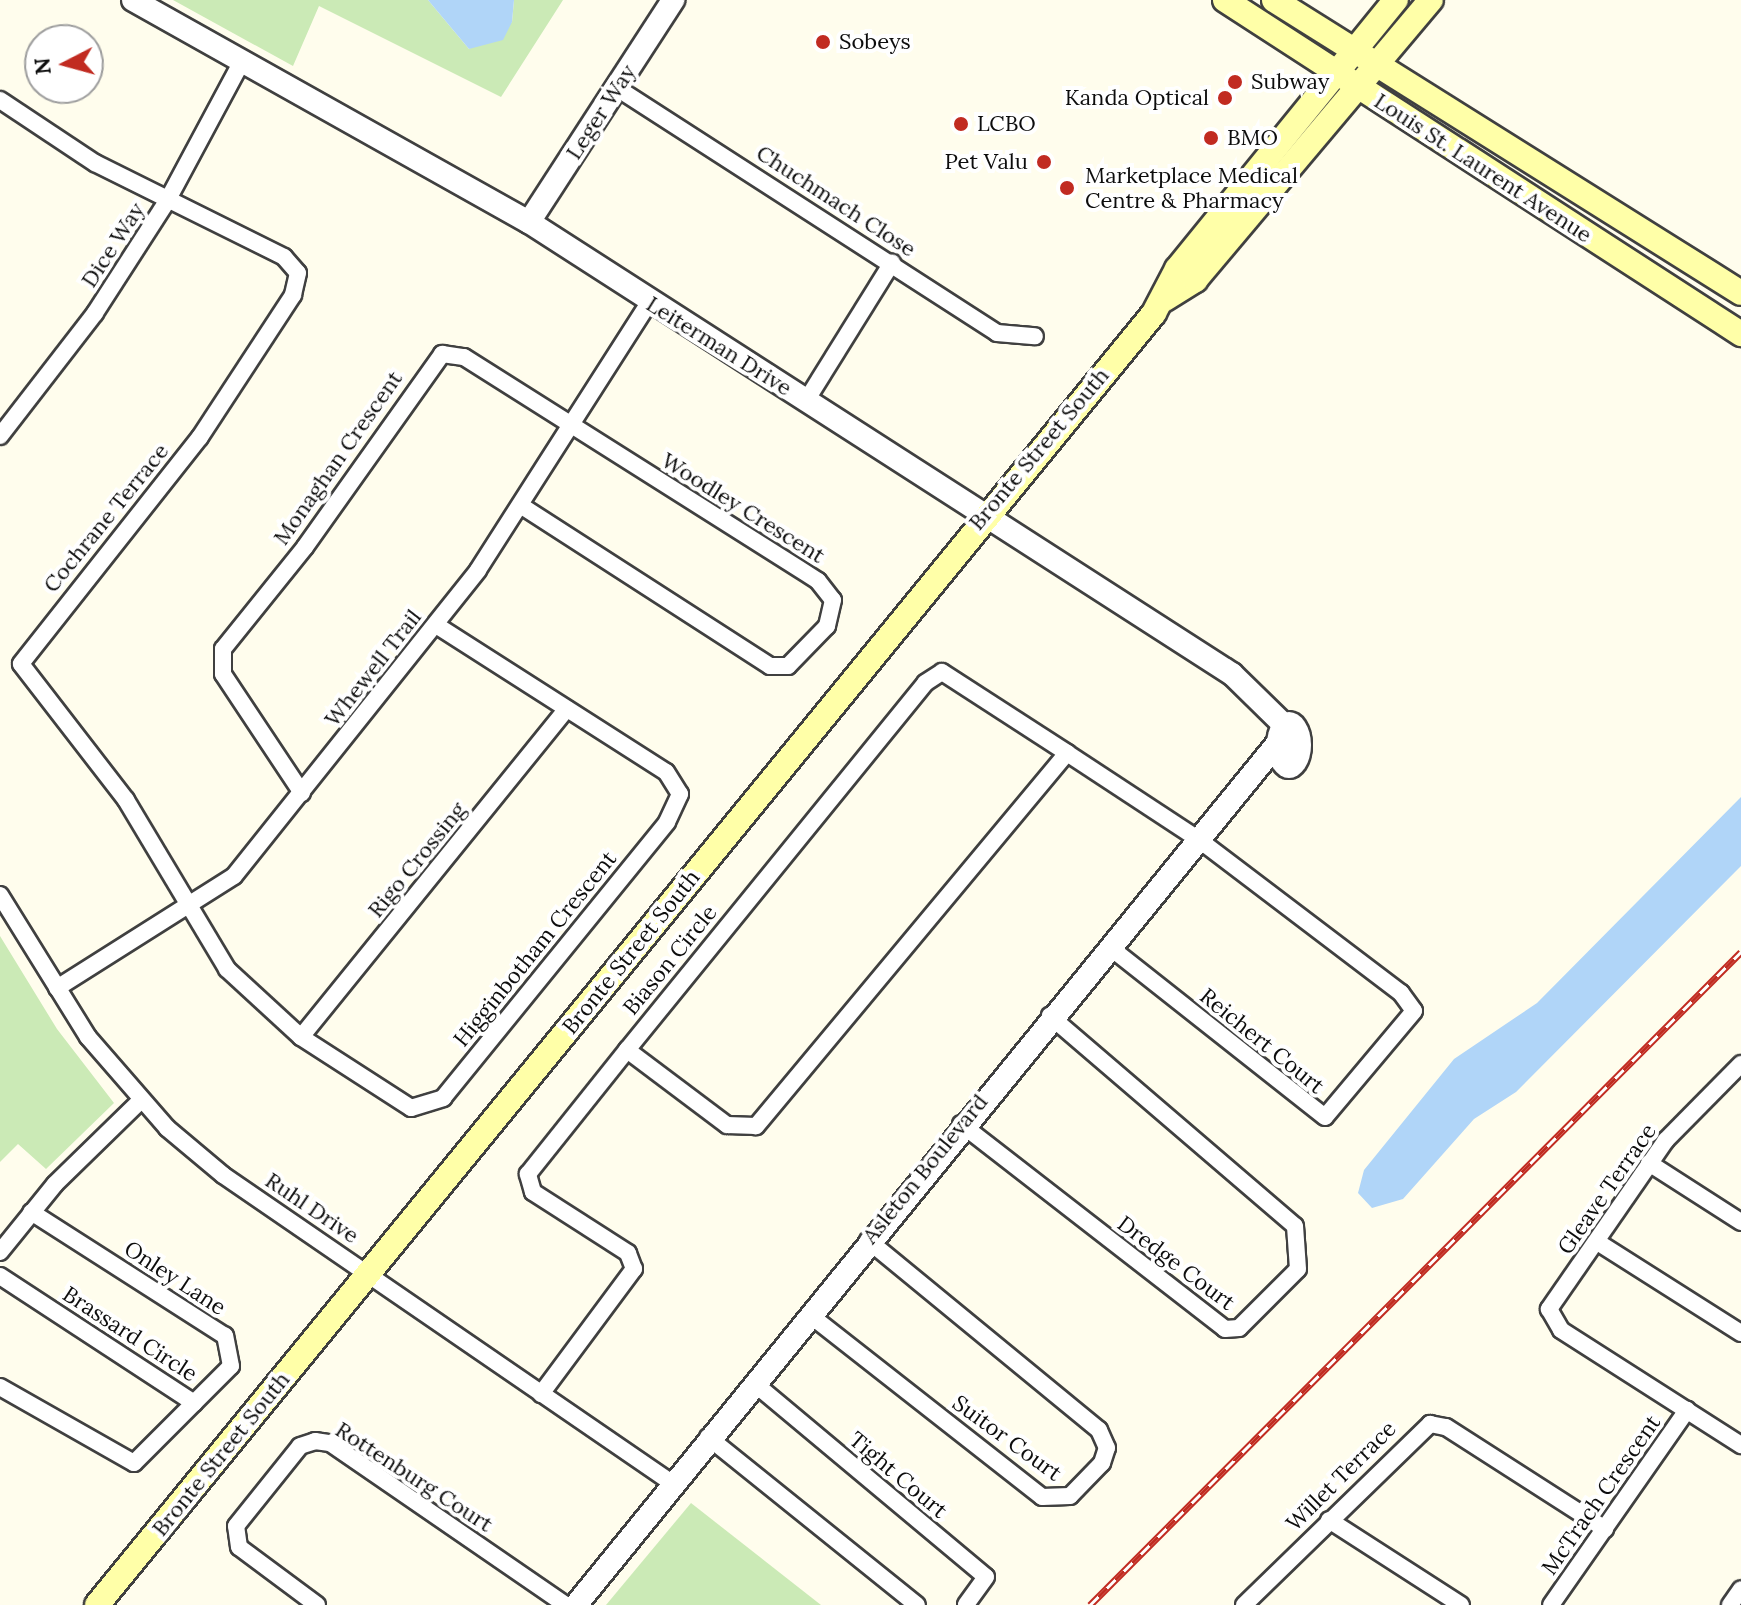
<!DOCTYPE html>
<html>
<head>
<meta charset="utf-8">
<style>
  body { margin:0 }
  #map { position:relative; width:1741px; height:1605px; overflow:hidden; background:#fffded; font-family:Lora,serif }
  div>[style] { position:absolute }
  .green>* { inset:0; background:#cbeab6 }
  .water>* { inset:0; background:#b0d5f8 }
  .roads { filter:drop-shadow(2px 0 #404040) drop-shadow(-2px 0 #404040) drop-shadow(0 2px #404040) drop-shadow(0 -2px #404040) }
  .minor>* { height:16px; margin:-8px; padding:0 8px; transform-origin:8px; border-radius:8px; background:#fff }
  .tertiary>* { height:22px; margin:-11px; padding:0 11px; transform-origin:11px; border-radius:11px; background:#fff }
  .tertiary>.ring { margin:-11px; padding:0; box-sizing:content-box; background:none; border:22px solid #fff; border-radius:50% }
  .secondary>* { height:24px; margin:-12px; padding:0 12px; transform-origin:12px; border-radius:12px; background:#ffffa8 }
  .rail>* { height:7px; margin-top:-3.5px; transform-origin:0; background:repeating-linear-gradient(90deg,#fff 0 12px,#c12b21 0 24px); box-sizing:border-box; border-block:2px solid #c12b21 }
  .dots>* { width:22px; height:22px; translate:-50% -50%; box-sizing:border-box; border:4px solid #fff; border-radius:50% }
  span { translate:-50% -50%; white-space:nowrap; text-align:center; line-height:1.15; -webkit-text-stroke:8px #fff; paint-order:stroke }
  .poi-label { font-size:22px; color:#0d0d0d }
  .left { translate:0 -50%; text-align:left }
  .right { translate:-100% -50%; text-align:right }
  .street-label { font-size:22px; color:#0d0d0d }
  .north { position:absolute; left:24px; top:24px; width:80px; height:80px; box-sizing:border-box; background:#fff; border:2px solid #9e9e9e; border-radius:50%; rotate:264deg; font-size:22px; font-weight:700; line-height:32px; text-align:center; color:#0d0d0d }
  .north::after { content:''; display:block; margin:auto; width:28px; height:36px; background:#c12b21; clip-path:polygon(50% 0,100% 100%,50% 72%,0 100%) }
</style>
</head>
<body>
<div id="map">
  <div class="green">
    <i style="clip-path:polygon(173px 0,428px 0,469px 49px,512px 22px,514px 0,563px 0,501px 97px,319px 6px,293px 66px)"></i>
    <i style="clip-path:polygon(0 936px,57px 1029px,114px 1103px,46px 1169px,18px 1144px,0 1162px)"></i>
    <i style="clip-path:polygon(691px 1503px,821px 1605px,606px 1605px)"></i>
  </div>
  <div class="water">
    <i style="clip-path:polygon(428px 0,514px 0,512px 22px,503px 40px,469px 49px)"></i>
    <i style="clip-path:polygon(1741px 797px,1741px 866px,1516px 1092px,1474px 1119px,1403px 1199px,1372px 1208px,1358px 1193px,1364px 1170px,1454px 1059px,1537px 1003px)"></i>
  </div>
  <div class="roads">
    <div class="minor">
      <i style="left:617px;top:88px;width:452px;rotate:32.8deg"></i>
      <i style="left:997px;top:333px;width:38px;rotate:5deg"></i>
      <i style="left:0;top:100px;width:114px;rotate:33.6deg"></i>
      <i style="left:95px;top:163px;width:211px;rotate:26.4deg"></i>
      <i style="left:284px;top:257px;width:21px;rotate:49deg"></i>
      <i style="left:298px;top:273px;width:23px;rotate:103deg"></i>
      <i style="left:293px;top:295px;width:170px;rotate:123.2deg"></i>
      <i style="left:200px;top:437px;width:289px;rotate:128.3deg"></i>
      <i style="left:21px;top:664px;width:172px;rotate:52.3deg"></i>
      <i style="left:126px;top:800px;width:197px;rotate:59.1deg"></i>
      <i style="left:227px;top:969px;width:100px;rotate:42.6deg"></i>
      <i style="left:301px;top:1037px;width:131px;rotate:32.8deg"></i>
      <i style="left:411px;top:1108px;width:34px;rotate:-17deg"></i>
      <i style="left:443px;top:1098px;width:355px;rotate:-50.9deg"></i>
      <i style="left:667px;top:822px;width:31px;rotate:-65deg"></i>
      <i style="left:680px;top:794px;width:26px;rotate:-122deg"></i>
      <i style="left:666px;top:772px;width:273px;rotate:-147.4deg"></i>
      <i style="left:806px;top:401px;width:163px;rotate:-58.1deg"></i>
      <i style="left:0;top:436px;width:155px;rotate:-52.3deg"></i>
      <i style="left:95px;top:313px;width:131px;rotate:-57.2deg"></i>
      <i style="left:166px;top:203px;width:157px;rotate:-61.8deg"></i>
      <i style="left:1067px;top:753px;width:486px;rotate:129.8deg"></i>
      <i style="left:756px;top:1126px;width:29px;rotate:-178deg"></i>
      <i style="left:727px;top:1125px;width:125px;rotate:-143.1deg"></i>
      <i style="left:627px;top:1050px;width:473px;rotate:-50.9deg"></i>
      <i style="left:925px;top:683px;width:20px;rotate:-33deg"></i>
      <i style="left:942px;top:672px;width:149px;rotate:32.9deg"></i>
      <i style="left:1067px;top:753px;width:157px;rotate:33.3deg"></i>
      <i style="left:1198px;top:839px;width:255px;rotate:37.2deg"></i>
      <i style="left:1401px;top:993px;width:22px;rotate:54deg"></i>
      <i style="left:1414px;top:1011px;width:138px;rotate:130deg"></i>
      <i style="left:1325px;top:1117px;width:274px;rotate:-141.7deg"></i>
      <i style="left:302px;top:793px;width:143px;rotate:-123.6deg"></i>
      <i style="left:223px;top:674px;width:25px;rotate:-90deg"></i>
      <i style="left:223px;top:649px;width:131px;rotate:-51.2deg"></i>
      <i style="left:305px;top:547px;width:237px;rotate:-54.6deg"></i>
      <i style="left:442px;top:354px;width:22px;rotate:8deg"></i>
      <i style="left:464px;top:357px;width:419px;rotate:32.3deg"></i>
      <i style="left:818px;top:581px;width:24px;rotate:52deg"></i>
      <i style="left:833px;top:600px;width:27px;rotate:103deg"></i>
      <i style="left:827px;top:626px;width:56px;rotate:134.3deg"></i>
      <i style="left:788px;top:666px;width:18px;rotate:180deg"></i>
      <i style="left:770px;top:666px;width:297px;rotate:-147.2deg"></i>
      <i style="left:0;top:895px;width:167px;rotate:58.2deg"></i>
      <i style="left:88px;top:1037px;width:121px;rotate:49deg"></i>
      <i style="left:167px;top:1128px;width:73px;rotate:40deg"></i>
      <i style="left:223px;top:1175px;width:544px;rotate:34.45deg"></i>
      <i style="left:57px;top:988px;width:209px;rotate:-32.3deg"></i>
      <i style="left:234px;top:876px;width:391px;rotate:-51.4deg"></i>
      <i style="left:478px;top:570px;width:317px;rotate:-57.4deg"></i>
      <i style="left:301px;top:1037px;width:422px;rotate:-51deg"></i>
      <i style="left:1741px;top:1064px;width:107px;rotate:134.6deg"></i>
      <i style="left:1666px;top:1140px;width:206px;rotate:124.7deg"></i>
      <i style="left:1549px;top:1309px;width:24px;rotate:60deg"></i>
      <i style="left:1561px;top:1330px;width:214px;rotate:32.6deg"></i>
      <i style="left:961px;top:1124px;width:334px;rotate:37.8deg"></i>
      <i style="left:1225px;top:1329px;width:14px;rotate:-4deg"></i>
      <i style="left:1239px;top:1328px;width:83px;rotate:-45deg"></i>
      <i style="left:1298px;top:1269px;width:43px;rotate:-94deg"></i>
      <i style="left:1295px;top:1226px;width:323px;rotate:-139.4deg"></i>
      <i style="left:1649px;top:1163px;width:109px;rotate:32.7deg"></i>
      <i style="left:1599px;top:1243px;width:168px;rotate:32.4deg"></i>
      <i style="left:0;top:1252px;width:87px;rotate:-51deg"></i>
      <i style="left:55px;top:1184px;width:120px;rotate:-44.3deg"></i>
      <i style="left:0;top:1276px;width:232px;rotate:33.2deg"></i>
      <i style="left:810px;top:1315px;width:295px;rotate:38.1deg"></i>
      <i style="left:1042px;top:1497px;width:28px;rotate:-2deg"></i>
      <i style="left:1070px;top:1496px;width:46px;rotate:-45.9deg"></i>
      <i style="left:1102px;top:1463px;width:16px;rotate:-72deg"></i>
      <i style="left:1107px;top:1448px;width:20px;rotate:-114deg"></i>
      <i style="left:1099px;top:1430px;width:299px;rotate:-140.6deg"></i>
      <i style="left:754px;top:1383px;width:302px;rotate:39.9deg"></i>
      <i style="left:986px;top:1577px;width:34px;rotate:126deg"></i>
      <i style="left:0;top:1387px;width:154px;rotate:29.6deg"></i>
      <i style="left:134px;top:1463px;width:137px;rotate:-45deg"></i>
      <i style="left:231px;top:1366px;width:31px;rotate:-101deg"></i>
      <i style="left:225px;top:1336px;width:230px;rotate:-147.4deg"></i>
      <i style="left:541px;top:1394px;width:156px;rotate:-53.4deg"></i>
      <i style="left:634px;top:1269px;width:17px;rotate:-111deg"></i>
      <i style="left:628px;top:1253px;width:113px;rotate:-147.3deg"></i>
      <i style="left:533px;top:1192px;width:19px;rotate:-106deg"></i>
      <i style="left:528px;top:1174px;width:159px;rotate:-51.4deg"></i>
      <i style="left:708px;top:1437px;width:268px;rotate:38.8deg"></i>
      <i style="left:1329px;top:1520px;width:157px;rotate:32.8deg"></i>
      <i style="left:317px;top:1605px;width:97px;rotate:-143.4deg"></i>
      <i style="left:239px;top:1547px;width:21px;rotate:-98deg"></i>
      <i style="left:236px;top:1526px;width:102px;rotate:-51.3deg"></i>
      <i style="left:300px;top:1446px;width:16px;rotate:-18deg"></i>
      <i style="left:315px;top:1441px;width:15px;rotate:8deg"></i>
      <i style="left:330px;top:1443px;width:286px;rotate:34.5deg"></i>
      <i style="left:1244px;top:1605px;width:260px;rotate:-44.2deg"></i>
      <i style="left:1430px;top:1424px;width:16px;rotate:11deg"></i>
      <i style="left:1446px;top:1427px;width:189px;rotate:32.7deg"></i>
      <i style="left:1551px;top:1605px;width:238px;rotate:-55.1deg"></i>
      <i style="left:1730px;top:1605px;width:19px;rotate:-55deg"></i>
    </div>
    <div class="tertiary">
      <i style="left:133px;top:0;width:454px;rotate:29.3deg"></i>
      <i style="left:529px;top:222px;width:836px;rotate:32.74deg"></i>
      <i style="left:1232px;top:674px;width:71px;rotate:44.4deg"></i>
      <i style="left:529px;top:222px;width:265px;rotate:-57deg"></i>
      <i class="ring" style="left:1278px;top:723px;width:-2px;height:-2px"></i>
      <i style="left:576px;top:1605px;width:1117px;rotate:-50.85deg"></i>
    </div>
    <div class="secondary">
      <i style="left:1225px;top:0;width:615px;rotate:32.91deg"></i>
      <i style="left:1274px;top:0;width:551px;rotate:32.1deg"></i>
      <i style="left:1165px;top:299px;width:36px;rotate:-32deg"></i>
      <i style="left:1195px;top:280px;width:366px;rotate:-49.9deg"></i>
      <i style="left:97px;top:1605px;width:1669px;rotate:-50.71deg"></i>
      <i style="left:1154px;top:313px;width:50px;rotate:-62.4deg"></i>
      <i style="left:1177px;top:269px;width:347px;rotate:-50.9deg"></i>
    </div>
  </div>
  <div class="rail">
    <i style="left:1090px;top:1605px;width:922px;rotate:-45.09deg"></i>
  </div>
  <div class="dots">
    <i style="left:823px;top:42px;background:#c12b21"></i>
    <i style="left:1235px;top:82px;background:#c12b21"></i>
    <i style="left:1225px;top:98px;background:#c12b21"></i>
    <i style="left:961px;top:124px;background:#c12b21"></i>
    <i style="left:1211px;top:138px;background:#c12b21"></i>
    <i style="left:1044px;top:162px;background:#c12b21"></i>
    <i style="left:1067px;top:188px;background:#c12b21"></i>
  </div>
  <div class="poi-label">
    <span class="left" style="left:839px;top:42px">Sobeys</span>
    <span class="left" style="left:1251px;top:82px">Subway</span>
    <span class="right" style="left:1209px;top:98px">Kanda Optical</span>
    <span class="left" style="left:977px;top:124px">LCBO</span>
    <span class="left" style="left:1227px;top:138px">BMO</span>
    <span class="right" style="left:1028px;top:162px">Pet Valu</span>
    <span class="left" style="left:1085px;top:188px">Marketplace Medical<br>Centre &amp; Pharmacy</span>
  </div>
  <div class="street-label">
    <span style="left:601px;top:112px;rotate:-57deg">Leger Way</span>
    <span style="left:1483px;top:168px;rotate:33deg">Louis St. Laurent Avenue</span>
    <span style="left:836px;top:201px;rotate:33deg">Chuchmach Close</span>
    <span style="left:113px;top:245px;rotate:-57deg">Dice Way</span>
    <span style="left:719px;top:346px;rotate:32deg">Leiterman Drive</span>
    <span style="left:1039px;top:449px;rotate:-50deg">Bronte Street South</span>
    <span style="left:338px;top:458px;rotate:-55deg">Monaghan Crescent</span>
    <span style="left:743px;top:508px;rotate:32deg">Woodley Crescent</span>
    <span style="left:106px;top:518px;rotate:-51deg">Cochrane Terrace</span>
    <span style="left:373px;top:668px;rotate:-52deg">Whewell Trail</span>
    <span style="left:417px;top:860px;rotate:-51deg">Rigo Crossing</span>
    <span style="left:535px;top:949px;rotate:-51deg">Higginbotham Crescent</span>
    <span style="left:631px;top:952px;rotate:-51deg">Bronte Street South</span>
    <span style="left:670px;top:960px;rotate:-51deg">Biason Circle</span>
    <span style="left:1262px;top:1041px;rotate:39deg">Reichert Court</span>
    <span style="left:925px;top:1169px;rotate:-51deg">Asleton Boulevard</span>
    <span style="left:1607px;top:1189px;rotate:-55deg">Gleave Terrace</span>
    <span style="left:312px;top:1208px;rotate:34deg">Ruhl Drive</span>
    <span style="left:1176px;top:1263px;rotate:37deg">Dredge Court</span>
    <span style="left:175px;top:1278px;rotate:33deg">Onley Lane</span>
    <span style="left:130px;top:1334px;rotate:33deg">Brassard Circle</span>
    <span style="left:1007px;top:1438px;rotate:36deg">Suitor Court</span>
    <span style="left:221px;top:1454px;rotate:-51deg">Bronte Street South</span>
    <span style="left:898px;top:1475px;rotate:40deg">Tight Court</span>
    <span style="left:1341px;top:1476px;rotate:-45deg">Willet Terrace</span>
    <span style="left:414px;top:1477px;rotate:33deg">Rottenburg Court</span>
    <span style="left:1601px;top:1495px;rotate:-55deg">McTrach Crescent</span>
  </div>
  <div class="north">N</div>
</div>
</body>
</html>
